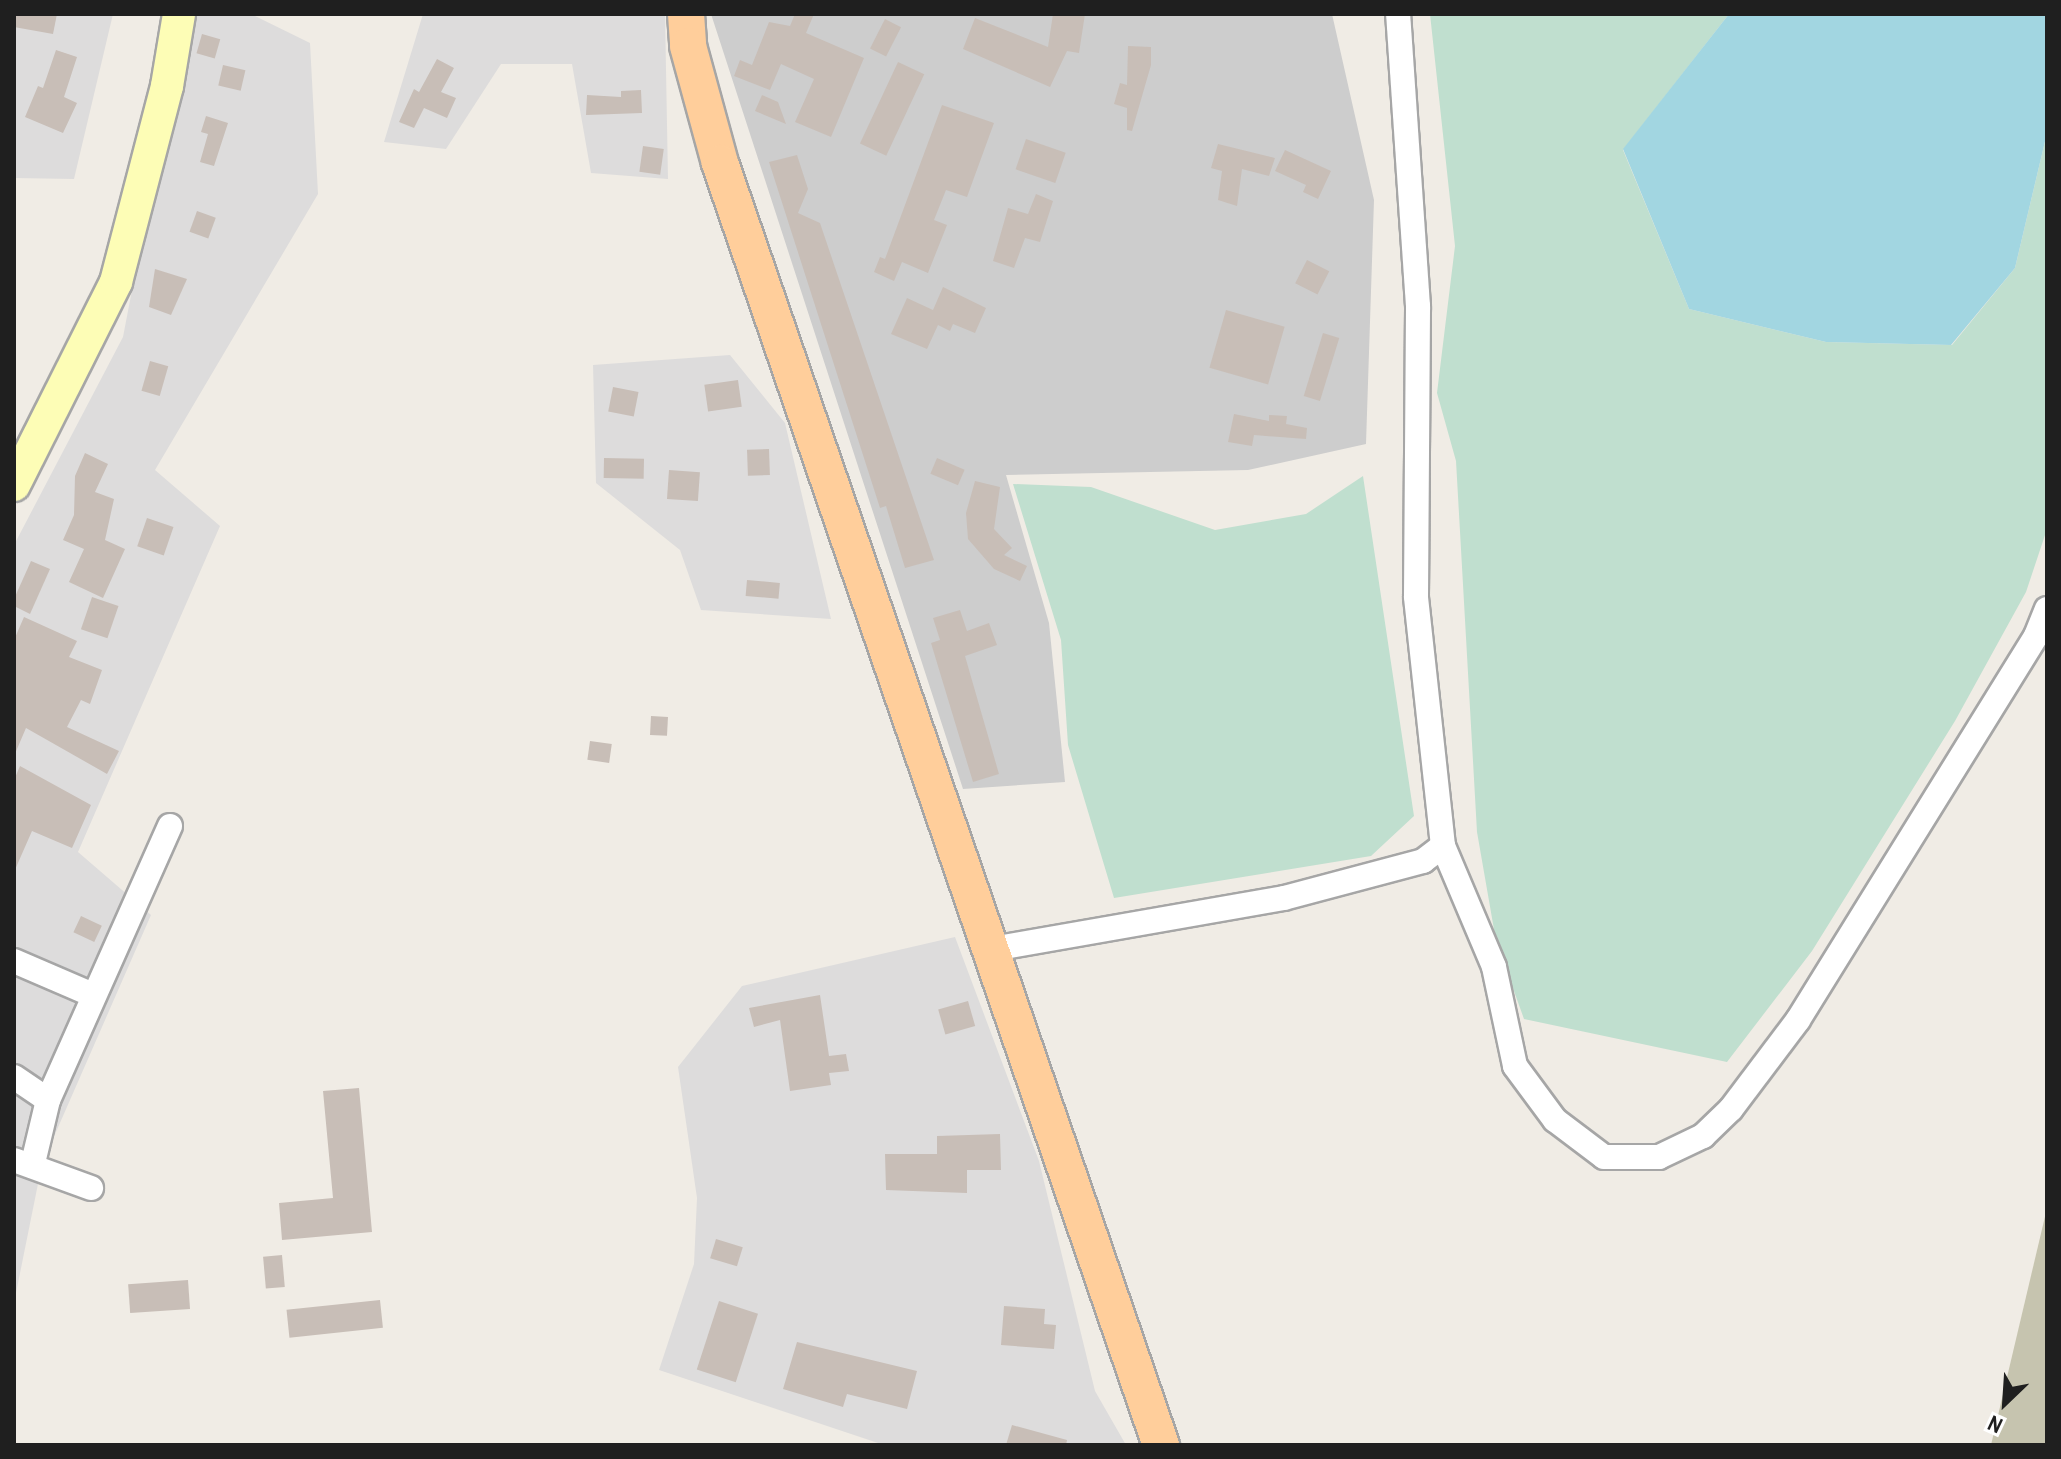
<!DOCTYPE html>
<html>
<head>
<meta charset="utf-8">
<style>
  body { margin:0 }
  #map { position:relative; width:2061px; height:1459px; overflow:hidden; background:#f0ece5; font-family:"Archivo Narrow",sans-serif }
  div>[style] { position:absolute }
  .residential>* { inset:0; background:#dddcdc }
  .religious>* { inset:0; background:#cdcdcd }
  .construction>* { inset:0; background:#c6c4af }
  .wetland>* { inset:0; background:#c0dfcf }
  .water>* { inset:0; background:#a2d6e1 }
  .building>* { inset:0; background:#c8beb7; transform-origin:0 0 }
  .roads { filter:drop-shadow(2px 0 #a6a6a6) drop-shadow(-2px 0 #a6a6a6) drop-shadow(0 2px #a6a6a6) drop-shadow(0 -2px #a6a6a6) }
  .street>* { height:24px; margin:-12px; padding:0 12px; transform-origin:12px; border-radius:12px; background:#fff }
  .secondary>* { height:32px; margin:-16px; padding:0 16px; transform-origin:16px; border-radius:16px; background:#fdfdb6 }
  .primary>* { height:36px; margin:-18px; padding:0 18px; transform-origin:18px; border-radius:18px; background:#ffce9b }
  span { translate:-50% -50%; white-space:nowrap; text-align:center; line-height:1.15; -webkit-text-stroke:7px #fff; paint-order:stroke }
  .frame { position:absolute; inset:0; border:16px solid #1f1f1f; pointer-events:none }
  .north { position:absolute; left:1965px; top:1363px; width:80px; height:80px; -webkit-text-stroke:6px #fff; paint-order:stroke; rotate:205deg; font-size:22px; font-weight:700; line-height:32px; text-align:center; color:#1f1f1f }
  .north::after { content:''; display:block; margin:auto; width:28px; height:36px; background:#1f1f1f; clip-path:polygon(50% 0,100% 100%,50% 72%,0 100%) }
</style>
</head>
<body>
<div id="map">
  <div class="residential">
    <i style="clip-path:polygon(14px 14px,113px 14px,74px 179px,14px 178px)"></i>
    <i style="clip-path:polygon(185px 14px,251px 14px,310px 43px,318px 194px,155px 470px,220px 526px,78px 852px,151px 915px,42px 1164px,14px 1303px,14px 545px,123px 337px)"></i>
    <i style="clip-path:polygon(423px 14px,665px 14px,668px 179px,591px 173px,572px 64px,501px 64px,446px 149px,384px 142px)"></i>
    <i style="clip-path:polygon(730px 355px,785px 423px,831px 619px,701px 610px,680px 550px,596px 483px,593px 365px)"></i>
    <i style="clip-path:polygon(955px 937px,1039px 1161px,1095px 1391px,1126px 1445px,884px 1445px,659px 1370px,694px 1264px,697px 1198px,678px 1067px,742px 986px)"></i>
  </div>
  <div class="religious">
    <i style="clip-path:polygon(711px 14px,1332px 14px,1374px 200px,1366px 444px,1248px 470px,1006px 475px,1049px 623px,1065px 782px,963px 789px)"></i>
  </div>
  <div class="construction">
    <i style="clip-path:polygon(2047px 1208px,2047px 1445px,1991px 1445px)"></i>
  </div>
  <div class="wetland">
    <i style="clip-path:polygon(1430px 14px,1729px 14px,1623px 150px,1689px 309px,1826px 342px,1952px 345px,2015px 268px,2047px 133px,2047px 529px,2026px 592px,1955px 721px,1812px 951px,1727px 1062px,1524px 1019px,1496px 941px,1477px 832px,1456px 461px,1437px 393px,1455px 246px)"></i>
    <i style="clip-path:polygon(1363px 476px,1414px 816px,1371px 856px,1114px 898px,1068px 745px,1061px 640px,1013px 484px,1091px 487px,1215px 530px,1306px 514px)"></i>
  </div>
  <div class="water">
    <i style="clip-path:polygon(1729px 14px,2047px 14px,2047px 133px,2015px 268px,1951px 345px,1826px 342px,1689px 309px,1623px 149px)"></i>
  </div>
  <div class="building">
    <i style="clip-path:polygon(14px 14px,57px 14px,53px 34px,14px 27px)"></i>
    <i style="clip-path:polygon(795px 14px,814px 14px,806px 33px,864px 58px,831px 137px,795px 122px,814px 79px,781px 64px,770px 90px,734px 76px,740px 60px,752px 65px,769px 22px,790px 26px)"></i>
    <i style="clip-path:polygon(1053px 14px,1085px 14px,1079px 53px,1067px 51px,1050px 87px,963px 49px,975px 18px,1048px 47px)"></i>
    <i style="left:885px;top:19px;width:18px;height:33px;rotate:27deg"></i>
    <i style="left:202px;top:34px;width:19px;height:20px;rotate:16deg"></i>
    <i style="clip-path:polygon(1128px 46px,1151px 47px,1151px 65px,1132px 131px,1127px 130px,1127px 108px,1114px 104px,1120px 83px,1127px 85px)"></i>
    <i style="clip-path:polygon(56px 50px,77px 57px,64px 97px,77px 103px,63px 133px,25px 117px,38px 86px,43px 88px)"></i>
    <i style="clip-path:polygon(437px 59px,454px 68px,441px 92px,456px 98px,447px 118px,424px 108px,414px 128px,399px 122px,414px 89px,419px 92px)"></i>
    <i style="left:898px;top:62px;width:29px;height:90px;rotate:25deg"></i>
    <i style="left:223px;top:65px;width:23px;height:21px;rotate:13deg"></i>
    <i style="clip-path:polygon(641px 90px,642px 113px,586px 115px,587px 95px,621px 97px,621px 91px)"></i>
    <i style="clip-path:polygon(762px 95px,778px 102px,786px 124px,755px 111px)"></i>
    <i style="clip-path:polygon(942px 105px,994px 123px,967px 197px,946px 190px,934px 220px,947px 225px,928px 273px,902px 262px,894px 281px,874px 272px,880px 257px,885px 259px)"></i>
    <i style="clip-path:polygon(206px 116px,228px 123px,214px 166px,200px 162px,208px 134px,201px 132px)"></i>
    <i style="left:1026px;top:139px;width:42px;height:32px;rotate:19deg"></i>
    <i style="clip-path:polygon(1218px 144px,1275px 158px,1269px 176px,1242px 169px,1237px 206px,1218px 200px,1222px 171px,1211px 168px)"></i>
    <i style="left:643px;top:146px;width:21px;height:26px;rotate:8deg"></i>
    <i style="clip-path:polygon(1285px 150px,1331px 171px,1318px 199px,1303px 192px,1306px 185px,1275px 171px)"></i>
    <i style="clip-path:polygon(797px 155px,808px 189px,798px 213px,820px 223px,934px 560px,905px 568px,886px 506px,880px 508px,769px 162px)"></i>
    <i style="clip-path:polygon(1036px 194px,1053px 201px,1040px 242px,1025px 238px,1014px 268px,993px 261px,1008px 208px,1028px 214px)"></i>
    <i style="left:197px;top:211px;width:20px;height:22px;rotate:20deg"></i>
    <i style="left:1307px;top:260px;width:25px;height:26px;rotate:27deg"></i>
    <i style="clip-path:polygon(155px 269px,187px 279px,171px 315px,149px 307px)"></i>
    <i style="clip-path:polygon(943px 287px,986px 308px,975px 333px,953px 324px,950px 331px,938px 325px,927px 349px,891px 334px,907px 298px,933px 310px)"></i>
    <i style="left:1226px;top:310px;width:61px;height:60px;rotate:16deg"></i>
    <i style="left:1323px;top:333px;width:17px;height:66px;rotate:17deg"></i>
    <i style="left:150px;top:361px;width:19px;height:31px;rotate:16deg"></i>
    <i style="left:738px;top:380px;width:27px;height:34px;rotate:82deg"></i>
    <i style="left:613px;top:387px;width:26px;height:25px;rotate:11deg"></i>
    <i style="clip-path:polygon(1234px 414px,1269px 421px,1269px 415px,1287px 416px,1286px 424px,1307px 428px,1306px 439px,1254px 435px,1252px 446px,1228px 442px)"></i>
    <i style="left:769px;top:449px;width:26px;height:22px;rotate:88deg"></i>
    <i style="clip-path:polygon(85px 453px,108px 464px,95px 492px,114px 499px,105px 540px,125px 549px,103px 598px,69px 582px,84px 549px,63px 540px,74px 515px,75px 476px)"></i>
    <i style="left:604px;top:458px;width:40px;height:20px;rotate:1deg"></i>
    <i style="left:937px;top:458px;width:30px;height:17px;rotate:23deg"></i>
    <i style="left:669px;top:470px;width:31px;height:29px;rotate:4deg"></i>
    <i style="clip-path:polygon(975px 481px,1000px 487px,994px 529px,1012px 548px,1004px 555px,1027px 566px,1020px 581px,994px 569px,968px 539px,966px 513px)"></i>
    <i style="left:147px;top:518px;width:28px;height:30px;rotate:19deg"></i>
    <i style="clip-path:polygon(31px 561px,50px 569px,30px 614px,14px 606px,14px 599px)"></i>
    <i style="left:747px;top:580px;width:33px;height:16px;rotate:5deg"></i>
    <i style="left:92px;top:597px;width:28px;height:34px;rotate:19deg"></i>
    <i style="clip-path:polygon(960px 610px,967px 631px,989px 623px,997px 645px,965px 656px,999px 774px,973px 782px,931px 643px,940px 640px,933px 618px)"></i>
    <i style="clip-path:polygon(24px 617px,77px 641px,69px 657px,102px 670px,90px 704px,81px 700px,67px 727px,119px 751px,107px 774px,26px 728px,14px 756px,14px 640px)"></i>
    <i style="left:651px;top:716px;width:17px;height:19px;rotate:3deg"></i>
    <i style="left:590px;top:741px;width:22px;height:19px;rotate:8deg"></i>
    <i style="clip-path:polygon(20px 766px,91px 805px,72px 848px,32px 831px,14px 872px,14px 780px)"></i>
    <i style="left:81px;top:916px;width:23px;height:18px;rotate:25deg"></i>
    <i style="clip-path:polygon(820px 995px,829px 1056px,846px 1054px,849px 1071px,829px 1073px,831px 1085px,790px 1091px,780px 1020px,754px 1027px,749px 1008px)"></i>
    <i style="left:968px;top:1001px;width:26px;height:31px;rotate:74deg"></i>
    <i style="clip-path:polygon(359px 1088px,372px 1232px,282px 1240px,279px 1203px,333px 1198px,323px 1091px)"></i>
    <i style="clip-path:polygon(1000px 1134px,1001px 1170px,967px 1170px,967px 1193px,886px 1190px,885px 1154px,937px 1154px,937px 1136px)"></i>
    <i style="left:716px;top:1239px;width:28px;height:20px;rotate:17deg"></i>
    <i style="left:282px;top:1255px;width:32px;height:19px;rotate:85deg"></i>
    <i style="left:188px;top:1280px;width:29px;height:60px;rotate:86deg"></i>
    <i style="left:380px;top:1300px;width:28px;height:94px;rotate:84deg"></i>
    <i style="left:719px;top:1301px;width:41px;height:72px;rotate:18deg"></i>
    <i style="clip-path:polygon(1004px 1306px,1045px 1309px,1044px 1324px,1056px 1325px,1054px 1349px,1001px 1345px)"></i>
    <i style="clip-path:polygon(797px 1342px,917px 1371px,907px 1409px,847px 1394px,843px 1407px,783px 1389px)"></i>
    <i style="clip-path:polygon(1012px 1425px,1067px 1440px,1066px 1445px,1006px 1445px)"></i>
  </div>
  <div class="roads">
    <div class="street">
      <i style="left:1443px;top:846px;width:131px;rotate:67.1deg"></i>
      <i style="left:1494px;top:967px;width:101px;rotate:78deg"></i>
      <i style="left:1515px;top:1066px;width:67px;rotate:53.5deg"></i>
      <i style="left:1555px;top:1120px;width:61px;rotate:37.1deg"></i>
      <i style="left:1604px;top:1157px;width:55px"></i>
      <i style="left:1659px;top:1157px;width:49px;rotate:-25.5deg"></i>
      <i style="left:1703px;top:1136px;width:39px;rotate:-44deg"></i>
      <i style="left:1731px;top:1109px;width:111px;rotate:-53deg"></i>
      <i style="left:1798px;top:1020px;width:452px;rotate:-58.2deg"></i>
      <i style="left:2036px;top:636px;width:29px;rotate:-68deg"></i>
      <i style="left:992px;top:949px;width:296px;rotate:-9.9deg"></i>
      <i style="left:1284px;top:898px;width:144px;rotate:-14.9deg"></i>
      <i style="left:1423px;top:861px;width:25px;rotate:-37deg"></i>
      <i style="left:1443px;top:846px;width:251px;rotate:-96.2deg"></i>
      <i style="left:1416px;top:596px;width:290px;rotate:-89.6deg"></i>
      <i style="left:1418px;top:306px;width:293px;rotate:-93.9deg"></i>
      <i style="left:14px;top:961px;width:86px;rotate:23.3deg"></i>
      <i style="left:14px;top:1077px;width:41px;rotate:34.1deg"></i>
      <i style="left:14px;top:1160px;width:82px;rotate:20deg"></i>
      <i style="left:33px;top:1163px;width:65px;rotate:-76.6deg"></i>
      <i style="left:48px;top:1100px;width:300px;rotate:-66deg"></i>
    </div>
    <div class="secondary">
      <i style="left:14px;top:485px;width:227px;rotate:-63.3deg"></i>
      <i style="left:116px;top:282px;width:203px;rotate:-75.4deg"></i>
      <i style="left:167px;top:86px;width:73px;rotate:-80.5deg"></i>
    </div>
    <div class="primary">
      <i style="left:686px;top:14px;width:32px;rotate:86deg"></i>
      <i style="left:688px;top:46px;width:121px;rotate:74.7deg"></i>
      <i style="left:720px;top:163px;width:1356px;rotate:71.02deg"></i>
    </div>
  </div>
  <div class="frame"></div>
  <div class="north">N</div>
</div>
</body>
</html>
